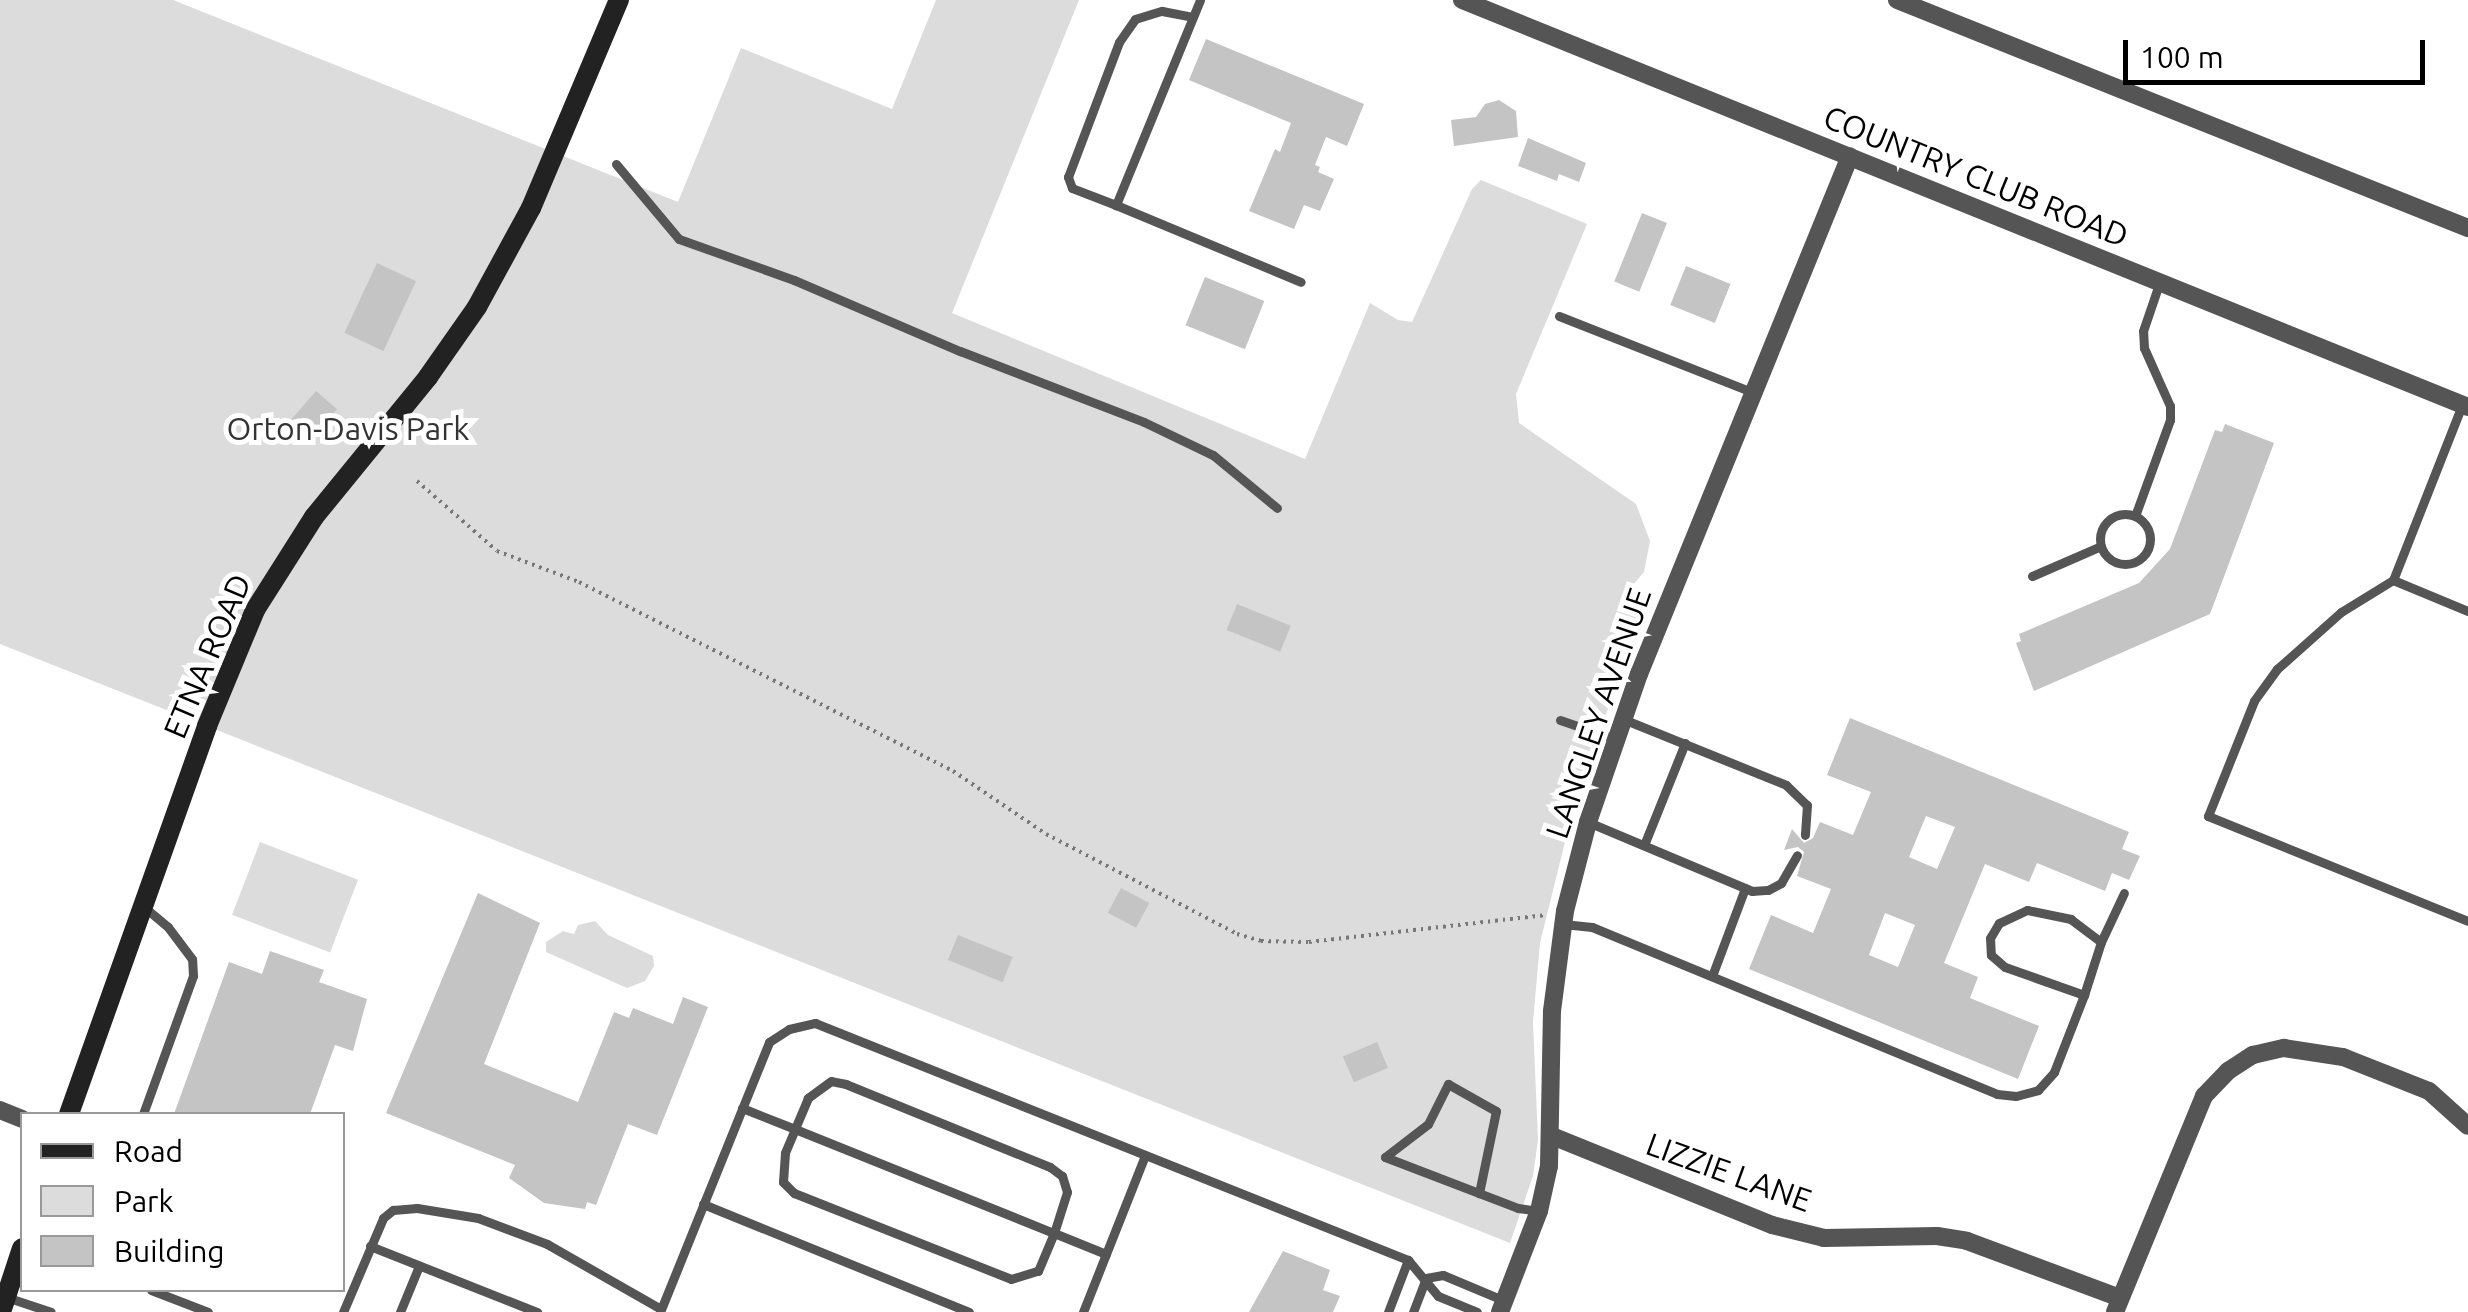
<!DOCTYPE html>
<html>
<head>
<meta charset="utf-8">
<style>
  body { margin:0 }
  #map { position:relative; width:2468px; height:1312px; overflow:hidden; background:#fff; font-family:Ubuntu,sans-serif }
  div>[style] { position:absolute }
  .green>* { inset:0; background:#dcdcdc; transform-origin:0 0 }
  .building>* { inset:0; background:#c4c4c4; transform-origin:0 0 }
  .path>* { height:4px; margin-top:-2px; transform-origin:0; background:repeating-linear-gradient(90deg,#777 0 2.5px,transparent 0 7.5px) }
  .lane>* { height:9px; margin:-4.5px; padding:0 4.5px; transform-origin:4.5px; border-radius:4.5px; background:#555 }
  .lane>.ring { margin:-4.5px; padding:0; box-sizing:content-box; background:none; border:9px solid #555; border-radius:50% }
  .street>* { height:18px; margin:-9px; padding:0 9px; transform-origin:9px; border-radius:9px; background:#555 }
  .secondary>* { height:20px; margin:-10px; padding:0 10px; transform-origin:10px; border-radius:10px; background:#222 }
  span { translate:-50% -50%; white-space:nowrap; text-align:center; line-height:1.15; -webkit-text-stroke:10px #fff; paint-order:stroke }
  .street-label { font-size:32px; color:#000 }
  .park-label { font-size:32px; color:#333 }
  .legend { position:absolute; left:20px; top:1112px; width:325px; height:180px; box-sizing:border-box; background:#fff; border:2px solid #999; margin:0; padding:12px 18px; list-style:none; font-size:30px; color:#000 }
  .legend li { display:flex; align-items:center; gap:20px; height:50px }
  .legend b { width:50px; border:2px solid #999 }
  .scale { position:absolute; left:2123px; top:40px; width:302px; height:45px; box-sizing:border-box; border:5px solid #000; border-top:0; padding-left:12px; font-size:30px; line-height:35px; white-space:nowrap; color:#000; -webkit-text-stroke:8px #fff; paint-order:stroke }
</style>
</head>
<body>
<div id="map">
  <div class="green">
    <i style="clip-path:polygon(0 0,173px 0,678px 202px,741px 48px,892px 109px,936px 0,1079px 0,952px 313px,1305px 459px,1370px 303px,1398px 320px,1412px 322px,1472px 189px,1481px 180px,1587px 224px,1516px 394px,1519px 423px,1636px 504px,1650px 541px,1644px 572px,1628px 591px,1650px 601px,1580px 781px,1540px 943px,1533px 1022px,1538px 1140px,1533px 1176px,1510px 1243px,0 644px)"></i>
    <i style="left:260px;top:842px;width:105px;height:78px;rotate:21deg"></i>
    <i style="clip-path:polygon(595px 921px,608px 935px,653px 956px,654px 966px,645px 981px,627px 988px,546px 952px,546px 942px,563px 931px,574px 934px,578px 925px)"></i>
  </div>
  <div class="building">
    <i style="clip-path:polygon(1206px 39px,1364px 104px,1347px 146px,1326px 137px,1315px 165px,1320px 167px,1318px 172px,1334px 179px,1320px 211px,1304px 205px,1294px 229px,1249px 211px,1275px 149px,1280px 152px,1291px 123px,1189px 80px)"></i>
    <i style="clip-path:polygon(1499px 100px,1516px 111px,1518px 137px,1454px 146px,1451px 120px,1476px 117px,1485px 104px)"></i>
    <i style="clip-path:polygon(1528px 138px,1586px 163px,1579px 182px,1559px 174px,1557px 181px,1518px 166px)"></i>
    <i style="left:1642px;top:213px;width:27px;height:74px;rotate:22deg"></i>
    <i style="left:377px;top:263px;width:43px;height:77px;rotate:25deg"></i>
    <i style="left:1686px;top:266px;width:48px;height:42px;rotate:22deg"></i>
    <i style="left:1205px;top:277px;width:64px;height:52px;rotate:22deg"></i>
    <i style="left:316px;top:391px;width:28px;height:39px;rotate:41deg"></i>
    <i style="clip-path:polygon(2225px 424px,2274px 443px,2210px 614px,2034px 691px,2016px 643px,2021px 641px,2019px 634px,2139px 583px,2170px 549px,2215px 430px,2222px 432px)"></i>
    <i style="left:1237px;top:604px;width:58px;height:28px;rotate:22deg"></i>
    <i style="clip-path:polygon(evenodd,1850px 718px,2129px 832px,2122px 849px,2140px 856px,2129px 880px,2112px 873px,2105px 891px,2037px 863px,2029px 882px,1985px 864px,1944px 963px,1978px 977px,1970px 998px,2039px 1026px,2018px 1079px,1749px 969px,1771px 915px,1813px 933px,1831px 889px,1797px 876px,1804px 852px,1798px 847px,1784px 850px,1792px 829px,1804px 843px,1813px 838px,1820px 822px,1853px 835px,1871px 792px,1827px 775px,1850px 718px,1926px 816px,1955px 827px,1937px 869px,1909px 857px,1926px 816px,1850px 718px,1885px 913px,1915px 925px,1898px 967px,1869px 955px,1885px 913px)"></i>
    <i style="left:1121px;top:888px;width:32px;height:28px;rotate:28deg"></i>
    <i style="clip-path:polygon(478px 893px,540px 923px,484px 1064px,578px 1102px,614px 1012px,629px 1018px,633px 1008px,673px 1024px,683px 997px,708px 1007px,657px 1135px,628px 1124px,596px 1205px,587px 1202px,585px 1209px,544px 1203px,509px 1178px,515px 1165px,386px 1113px)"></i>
    <i style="left:958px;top:935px;width:59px;height:27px;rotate:22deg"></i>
    <i style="clip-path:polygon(270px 951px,324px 970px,319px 982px,367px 999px,353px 1051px,335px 1045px,310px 1114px,174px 1114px,229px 962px,262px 974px)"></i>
    <i style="left:1377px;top:1042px;width:28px;height:37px;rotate:67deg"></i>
    <i style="clip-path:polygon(1283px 1251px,1330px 1270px,1323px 1290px,1340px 1296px,1333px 1312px,1249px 1312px)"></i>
  </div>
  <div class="path">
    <i style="left:417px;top:481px;width:106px;rotate:41.2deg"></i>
    <i style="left:497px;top:551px;width:88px;rotate:20.7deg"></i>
    <i style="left:579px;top:582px;width:419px;rotate:26.8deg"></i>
    <i style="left:953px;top:771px;width:112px;rotate:34.1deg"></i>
    <i style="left:1046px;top:834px;width:216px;rotate:27.6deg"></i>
    <i style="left:1237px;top:934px;width:25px;rotate:16deg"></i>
    <i style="left:1261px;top:941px;width:48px;rotate:1.2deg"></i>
    <i style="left:1309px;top:942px;width:239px;rotate:-6.5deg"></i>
  </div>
  <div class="lane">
    <i style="left:1200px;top:0;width:222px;rotate:112.3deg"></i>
    <i style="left:1116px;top:205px;width:200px;rotate:22.6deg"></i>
    <i style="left:616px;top:164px;width:98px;rotate:50deg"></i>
    <i style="left:679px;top:239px;width:122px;rotate:19.6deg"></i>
    <i style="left:794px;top:280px;width:181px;rotate:23.2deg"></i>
    <i style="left:960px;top:351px;width:197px;rotate:21.1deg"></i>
    <i style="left:1144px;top:422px;width:76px;rotate:25.6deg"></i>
    <i style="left:1213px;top:455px;width:83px;rotate:39.6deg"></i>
    <i style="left:1116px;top:205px;width:47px;rotate:-158.9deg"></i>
    <i style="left:1072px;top:188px;width:12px;rotate:-110deg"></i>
    <i style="left:1068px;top:177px;width:144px;rotate:-69.3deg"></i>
    <i style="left:1119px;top:42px;width:28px;rotate:-55deg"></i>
    <i style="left:1135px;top:19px;width:28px;rotate:-17deg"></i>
    <i style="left:1162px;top:11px;width:31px;rotate:11deg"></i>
    <i style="left:1559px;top:316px;width:207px;rotate:21.5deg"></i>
    <i style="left:2462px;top:405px;width:188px;rotate:111.5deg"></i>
    <i style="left:2393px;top:580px;width:61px;rotate:148.4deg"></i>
    <i style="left:2341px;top:612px;width:86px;rotate:138.3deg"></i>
    <i style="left:2277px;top:669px;width:39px;rotate:126deg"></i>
    <i style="left:2254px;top:701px;width:124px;rotate:111.8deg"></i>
    <i style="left:2208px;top:816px;width:280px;rotate:22deg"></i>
    <i class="ring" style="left:2100px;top:514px;width:41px;height:41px"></i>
    <i style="left:2135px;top:516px;width:102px;rotate:-70deg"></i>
    <i style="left:2170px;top:420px;width:14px;rotate:-90deg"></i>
    <i style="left:2170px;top:406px;width:64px;rotate:-114.1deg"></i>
    <i style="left:2144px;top:348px;width:17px;rotate:-93deg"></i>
    <i style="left:2143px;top:331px;width:50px;rotate:-71.2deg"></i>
    <i style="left:2032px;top:576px;width:75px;rotate:-23.5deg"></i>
    <i style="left:2393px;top:580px;width:81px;rotate:22.5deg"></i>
    <i style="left:1623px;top:719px;width:176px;rotate:22deg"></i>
    <i style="left:1786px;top:785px;width:29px;rotate:44deg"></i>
    <i style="left:1807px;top:805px;width:30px;rotate:94deg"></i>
    <i style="left:1560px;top:720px;width:59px;rotate:18.7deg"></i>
    <i style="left:1588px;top:822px;width:178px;rotate:22.8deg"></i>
    <i style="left:1752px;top:891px;width:16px;rotate:-4deg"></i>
    <i style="left:1768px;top:890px;width:15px;rotate:-28deg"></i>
    <i style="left:1781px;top:883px;width:32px;rotate:-60deg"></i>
    <i style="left:1644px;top:845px;width:110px;rotate:-68.1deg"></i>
    <i style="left:1563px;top:924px;width:29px;rotate:6deg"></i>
    <i style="left:1592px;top:927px;width:438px;rotate:22.4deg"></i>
    <i style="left:1997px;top:1094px;width:19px;rotate:6deg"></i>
    <i style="left:2016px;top:1096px;width:23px;rotate:-15deg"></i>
    <i style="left:2038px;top:1090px;width:24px;rotate:-48deg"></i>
    <i style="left:2054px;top:1072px;width:83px;rotate:-68.7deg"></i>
    <i style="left:2084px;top:995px;width:56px;rotate:-72.2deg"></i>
    <i style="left:2101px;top:942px;width:38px;rotate:-143deg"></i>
    <i style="left:2071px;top:919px;width:45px;rotate:-168.4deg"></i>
    <i style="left:2027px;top:910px;width:31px;rotate:155deg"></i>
    <i style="left:1999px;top:923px;width:17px;rotate:121deg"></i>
    <i style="left:1990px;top:938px;width:17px;rotate:87deg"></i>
    <i style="left:1991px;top:955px;width:18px;rotate:41deg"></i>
    <i style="left:2005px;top:967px;width:84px;rotate:19.5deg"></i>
    <i style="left:2101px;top:942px;width:54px;rotate:-64.9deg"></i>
    <i style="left:1712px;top:976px;width:94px;rotate:-69.4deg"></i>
    <i style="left:742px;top:1108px;width:57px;rotate:21.6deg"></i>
    <i style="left:795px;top:1129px;width:279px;rotate:21.9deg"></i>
    <i style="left:1054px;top:1233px;width:43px;rotate:-72.4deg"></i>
    <i style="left:1067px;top:1192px;width:17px;rotate:-107deg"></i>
    <i style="left:1062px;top:1176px;width:15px;rotate:-143deg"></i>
    <i style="left:1050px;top:1167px;width:220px;rotate:-157.9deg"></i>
    <i style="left:846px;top:1084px;width:15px;rotate:-169deg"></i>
    <i style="left:831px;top:1081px;width:29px;rotate:144deg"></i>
    <i style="left:808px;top:1098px;width:34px;rotate:113deg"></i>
    <i style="left:795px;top:1129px;width:26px;rotate:113deg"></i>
    <i style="left:785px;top:1153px;width:29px;rotate:94deg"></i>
    <i style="left:783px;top:1182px;width:16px;rotate:45deg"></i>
    <i style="left:794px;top:1193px;width:233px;rotate:21.6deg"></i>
    <i style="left:1011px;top:1279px;width:28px;rotate:-17deg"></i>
    <i style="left:1038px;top:1271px;width:41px;rotate:-67.2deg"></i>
    <i style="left:1054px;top:1233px;width:56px;rotate:22deg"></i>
    <i style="left:143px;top:1114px;width:147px;rotate:-70.1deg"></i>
    <i style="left:193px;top:976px;width:17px;rotate:-93deg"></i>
    <i style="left:192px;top:959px;width:40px;rotate:-127deg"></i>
    <i style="left:168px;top:927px;width:31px;rotate:-140deg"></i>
    <i style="left:1385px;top:1157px;width:54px;rotate:-37.5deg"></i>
    <i style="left:1428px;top:1124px;width:45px;rotate:-63.4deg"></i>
    <i style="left:1448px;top:1084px;width:55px;rotate:29.4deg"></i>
    <i style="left:1496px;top:1111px;width:84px;rotate:101.7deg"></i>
    <i style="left:1385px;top:1157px;width:142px;rotate:21deg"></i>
    <i style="left:1518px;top:1208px;width:21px;rotate:8deg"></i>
    <i style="left:703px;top:1204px;width:287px;rotate:22.1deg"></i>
    <i style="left:370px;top:1246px;width:180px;rotate:21.6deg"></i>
    <i style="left:1426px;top:1278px;width:17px;rotate:-10deg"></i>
    <i style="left:1443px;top:1275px;width:67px;rotate:22.8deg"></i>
    <i style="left:151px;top:1290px;width:61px;rotate:21.1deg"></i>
    <i style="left:6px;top:1297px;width:47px;rotate:18.4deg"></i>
    <i style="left:343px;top:1312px;width:102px;rotate:-66.9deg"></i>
    <i style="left:383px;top:1218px;width:13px;rotate:-39deg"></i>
    <i style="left:393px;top:1210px;width:24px;rotate:-5deg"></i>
    <i style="left:417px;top:1208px;width:62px;rotate:9.3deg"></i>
    <i style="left:478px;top:1218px;width:74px;rotate:20.6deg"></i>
    <i style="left:547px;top:1244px;width:131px;rotate:29.7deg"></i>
    <i style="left:400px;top:1312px;width:50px;rotate:-67.6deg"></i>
    <i style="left:660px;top:1312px;width:291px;rotate:-68deg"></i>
    <i style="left:769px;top:1042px;width:24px;rotate:-33deg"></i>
    <i style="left:789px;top:1029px;width:27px;rotate:-13deg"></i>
    <i style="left:815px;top:1023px;width:639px;rotate:21.78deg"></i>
    <i style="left:1408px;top:1260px;width:47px;rotate:50.2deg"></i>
    <i style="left:1438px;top:1296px;width:42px;rotate:22.3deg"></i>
    <i style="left:1083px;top:1312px;width:166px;rotate:-68.4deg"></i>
    <i style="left:1388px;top:1312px;width:56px;rotate:-69deg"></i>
    <i style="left:1413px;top:1312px;width:36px;rotate:-69deg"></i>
  </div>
  <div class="street">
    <i style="left:1462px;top:0;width:1085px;rotate:22.03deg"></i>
    <i style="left:1897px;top:0;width:615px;rotate:21.77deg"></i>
    <i style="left:0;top:1110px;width:24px;rotate:22deg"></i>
    <i style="left:1552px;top:1136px;width:237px;rotate:22deg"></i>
    <i style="left:1772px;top:1225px;width:54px;rotate:14deg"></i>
    <i style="left:1824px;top:1238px;width:113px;rotate:-1deg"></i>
    <i style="left:1937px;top:1236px;width:30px;rotate:9deg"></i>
    <i style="left:1967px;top:1241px;width:163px;rotate:20.4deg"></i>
    <i style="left:1500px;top:1312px;width:108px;rotate:-68.9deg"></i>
    <i style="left:1539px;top:1211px;width:46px;rotate:-77.5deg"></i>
    <i style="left:1549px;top:1166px;width:155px;rotate:-88.9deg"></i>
    <i style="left:1552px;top:1011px;width:101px;rotate:-82.6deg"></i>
    <i style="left:1565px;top:911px;width:92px;rotate:-75.5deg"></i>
    <i style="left:1588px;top:822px;width:157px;rotate:-71deg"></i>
    <i style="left:1639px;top:674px;width:559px;rotate:-67.84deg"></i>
    <i style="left:2115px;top:1312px;width:234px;rotate:-67.6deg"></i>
    <i style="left:2204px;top:1096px;width:35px;rotate:-46deg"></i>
    <i style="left:2228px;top:1071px;width:30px;rotate:-33deg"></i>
    <i style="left:2253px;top:1055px;width:32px;rotate:-13deg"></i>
    <i style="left:2284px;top:1048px;width:60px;rotate:8.7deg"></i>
    <i style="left:2343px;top:1057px;width:92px;rotate:21.6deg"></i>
    <i style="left:2429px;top:1091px;width:52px;rotate:41.9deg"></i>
  </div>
  <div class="secondary">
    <i style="left:69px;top:1114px;width:412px;rotate:-70.4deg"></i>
    <i style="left:207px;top:726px;width:126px;rotate:-67.5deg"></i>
    <i style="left:255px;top:610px;width:110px;rotate:-57.6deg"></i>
    <i style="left:314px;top:517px;width:181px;rotate:-50.8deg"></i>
    <i style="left:428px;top:377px;width:85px;rotate:-55deg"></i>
    <i style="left:477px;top:307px;width:113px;rotate:-61.4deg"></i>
    <i style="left:531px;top:208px;width:226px;rotate:-67.1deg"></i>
    <i style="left:1px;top:1312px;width:67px;rotate:-71.8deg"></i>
  </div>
  <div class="street-label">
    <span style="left:1976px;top:176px;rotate:22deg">COUNTRY CLUB ROAD</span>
    <span style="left:207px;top:656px;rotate:-67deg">ETNA ROAD</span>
    <span style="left:1598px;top:713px;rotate:-71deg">LANGLEY AVENUE</span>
    <span style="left:1729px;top:1172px;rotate:20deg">LIZZIE LANE</span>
  </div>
  <div class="park-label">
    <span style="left:348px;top:428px">Orton-Davis Park</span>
  </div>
  <ul class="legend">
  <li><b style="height:12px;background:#222"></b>Road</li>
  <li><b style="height:28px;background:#dcdcdc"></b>Park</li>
  <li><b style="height:28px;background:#c4c4c4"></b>Building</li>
  </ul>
  <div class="scale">100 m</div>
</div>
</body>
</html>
